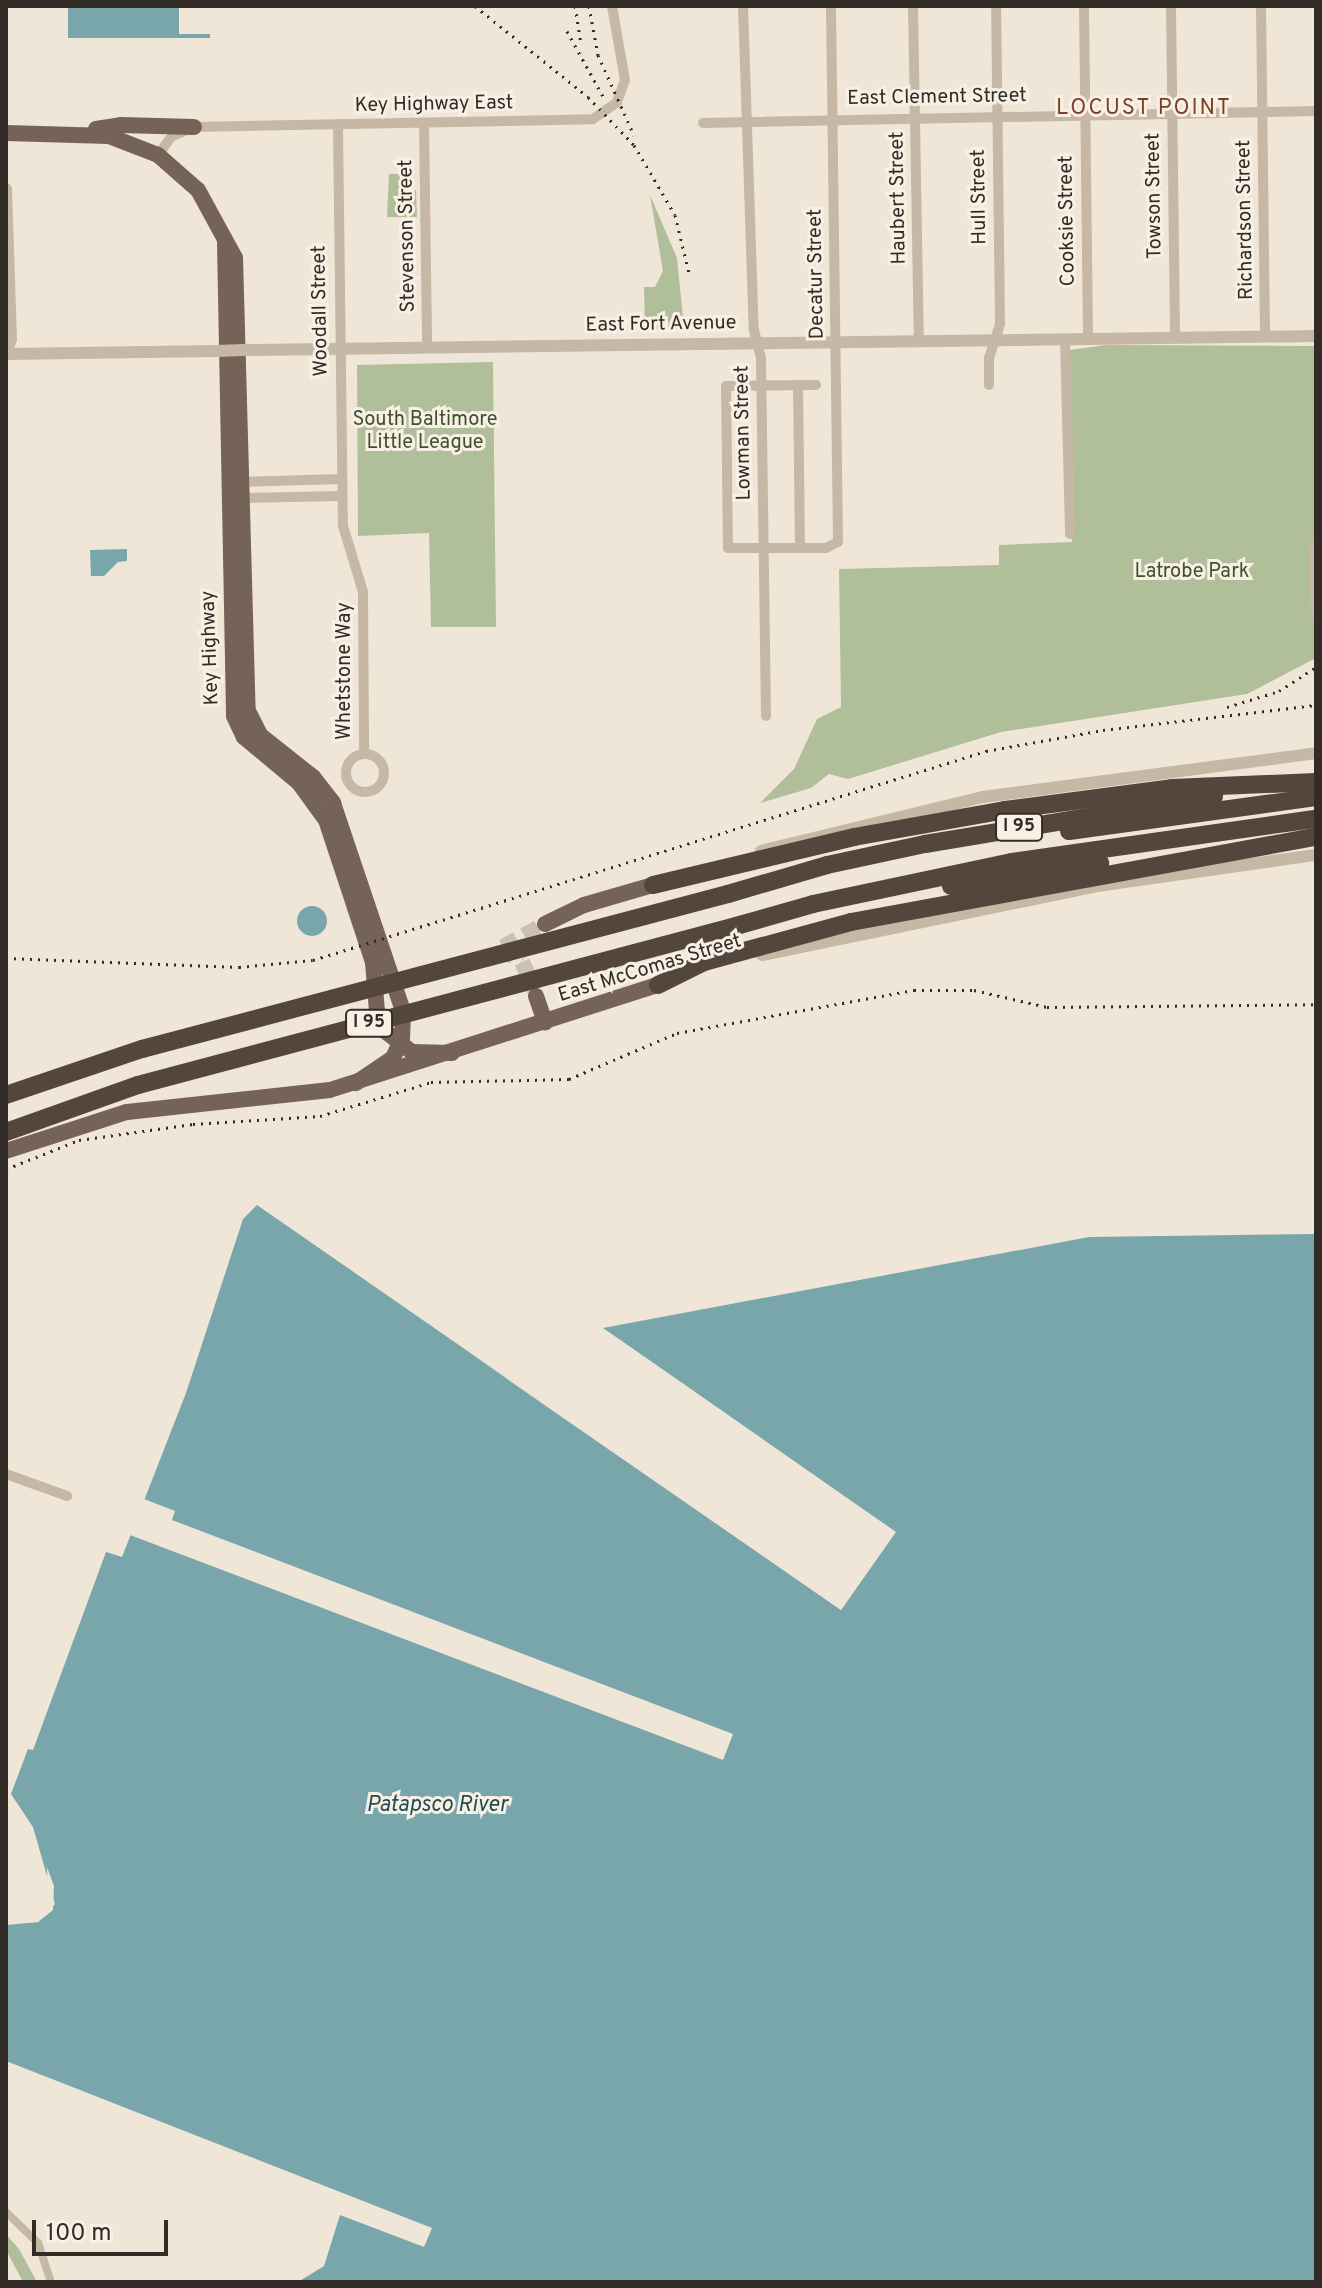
<!DOCTYPE html>
<html>
<head>
<meta charset="utf-8">
<style>
  body { margin:0 }
  #map { position:relative; width:1322px; height:2288px; overflow:hidden; background:#f0e6d8; font-family:Overpass,sans-serif }
  div>[style] { position:absolute }
  .green>* { inset:0; background:#b0be99 }
  .water>* { inset:0; background:#79a6ab; transform-origin:0 0 }
  .round { border-radius:50% }
  .pier>* { inset:0; background:#f0e6d8; transform-origin:0 0 }
  .primary-tunnel>* { height:16px; margin-top:-8px; transform-origin:0; background:repeating-linear-gradient(90deg,#cac1b4 0 16px,transparent 0 24px) }
  .pedestrian>* { height:8px; margin:-4px; padding:0 4px; transform-origin:4px; border-radius:4px; background:#c7b7a5 }
  .minor>* { height:10px; margin:-5px; padding:0 5px; transform-origin:5px; border-radius:5px; background:#c7b7a5 }
  .minor>.ring { margin:-5px; padding:0; box-sizing:content-box; background:none; border:10px solid #c7b7a5; border-radius:50% }
  .tertiary>* { height:12px; margin:-6px; padding:0 6px; transform-origin:6px; border-radius:6px; background:#c7b7a5 }
  .primary>* { height:16px; margin:-8px; padding:0 8px; transform-origin:8px; border-radius:8px; background:#756358 }
  .motorway>* { height:18px; margin:-9px; padding:0 9px; transform-origin:9px; border-radius:9px; background:#54463d }
  .rail>* { height:3px; margin-top:-1.5px; transform-origin:0; background:repeating-linear-gradient(90deg,#332b26 0 2px,transparent 0 8px) }
  .tertiary-bridge>* { height:12px; margin:-6px; padding:0 6px; transform-origin:6px; border-radius:6px; background:#c7b7a5 }
  .motorway-bridge>* { height:18px; margin:-9px; padding:0 9px; transform-origin:9px; border-radius:9px; background:#54463d }
  span { translate:-50% -50%; white-space:nowrap; text-align:center; line-height:1.15; -webkit-text-stroke:6px #f8f0e4; paint-order:stroke }
  .shield-label span { padding:2px 6px; background:#f8f0e4; border:2px solid; border-radius:6px; -webkit-text-stroke-width:0 }
  .shield-label { font-size:18px; color:#332b26; font-weight:700 }
  .street-label { font-size:20px; color:#332b26 }
  .park-label { font-size:20px; color:#40502b }
  .neighbourhood-label { font-size:22px; color:#7f3e23; letter-spacing:2px }
  .water-label { font-size:22px; color:#1e4c53; font-style:italic }
  .frame { position:absolute; inset:0; border:8px solid #332b26; pointer-events:none }
  .scale { position:absolute; left:32px; top:2220px; width:136px; height:36px; box-sizing:border-box; border:4px solid #332b26; border-top:0; padding-left:10px; font-size:24px; line-height:28px; white-space:nowrap; color:#332b26; -webkit-text-stroke:6px #f8f0e4; paint-order:stroke }
</style>
</head>
<body>
<div id="map">
  <div class="green">
    <i style="clip-path:polygon(389px 174px,400px 174px,400px 190px,416px 190px,417px 217px,387px 217px)"></i>
    <i style="clip-path:polygon(650px 195px,677px 258px,684px 328px,645px 329px,644px 287px,655px 287px,663px 271px)"></i>
    <i style="clip-path:polygon(1106px 345px,1316px 346px,1316px 658px,1247px 694px,1001px 732px,848px 779px,829px 774px,811px 788px,760px 803px,794px 769px,817px 719px,841px 707px,839px 569px,999px 565px,999px 545px,1072px 542px,1070px 350px)"></i>
    <i style="clip-path:polygon(493px 362px,496px 627px,431px 627px,429px 533px,358px 536px,357px 365px)"></i>
    <i style="clip-path:polygon(6px 2234px,19px 2249px,37px 2282px,23px 2282px,6px 2250px)"></i>
  </div>
  <div class="water">
    <i style="left:68px;top:6px;width:142px;height:32px"></i>
    <i style="clip-path:polygon(127px 549px,127px 561px,118px 562px,104px 576px,91px 576px,90px 550px)"></i>
    <i class="round" style="left:297px;top:906px;width:30px;height:30px"></i>
    <i style="clip-path:polygon(257px 1205px,841px 1610px,895px 1532px,603px 1328px,1089px 1237px,1316px 1234px,1316px 2282px,298px 2282px,324px 2266px,340px 2215px,424px 2247px,432px 2228px,6px 2061px,6px 1924px,38px 1922px,55px 1904px,33px 1827px,11px 1794px,28px 1749px,33px 1750px,106px 1552px,122px 1557px,186px 1393px,243px 1219px)"></i>
  </div>
  <div class="pier">
    <i style="left:179px;top:6px;width:31px;height:28px"></i>
    <i style="clip-path:polygon(603px 1328px,896px 1532px,841px 1610px,468px 1352px,840px 1604px,890px 1533px)"></i>
    <i style="clip-path:polygon(144px 1499px,175px 1511px,172px 1520px,733px 1734px,723px 1760px,130px 1535px)"></i>
    <i style="clip-path:polygon(47px 1867px,54px 1886px,53px 1910px,38px 1922px,6px 1925px,6px 1920px,36px 1918px,48px 1909px)"></i>
  </div>
  <div class="primary-tunnel">
    <i style="left:503px;top:947px;width:48px;rotate:-28.7deg"></i>
    <i style="left:501px;top:948px;width:25px;rotate:34deg"></i>
    <i style="left:522px;top:962px;width:31px;rotate:65deg"></i>
  </div>
  <div class="pedestrian">
    <i style="left:6px;top:2212px;width:45px;rotate:44.1deg"></i>
    <i style="left:38px;top:2243px;width:41px;rotate:71.6deg"></i>
  </div>
  <div class="minor">
    <i style="left:743px;top:6px;width:324px;rotate:88.1deg"></i>
    <i style="left:754px;top:330px;width:29px;rotate:76deg"></i>
    <i style="left:761px;top:358px;width:358px;rotate:89.2deg"></i>
    <i style="left:913px;top:6px;width:335px;rotate:89deg"></i>
    <i style="left:1084px;top:6px;width:333px;rotate:89.3deg"></i>
    <i style="left:1171px;top:6px;width:332px;rotate:89.3deg"></i>
    <i style="left:1261px;top:6px;width:331px;rotate:89.3deg"></i>
    <i style="left:424px;top:123px;width:225px;rotate:89.2deg"></i>
    <i style="left:703px;top:123px;width:613px;rotate:-1.12deg"></i>
    <i style="left:338px;top:125px;width:401px;rotate:89.3deg"></i>
    <i style="left:343px;top:526px;width:69px;rotate:73.1deg"></i>
    <i style="left:363px;top:592px;width:161px;rotate:89.6deg"></i>
    <i style="left:158px;top:155px;width:24px;rotate:-54deg"></i>
    <i style="left:172px;top:136px;width:24px;rotate:-22deg"></i>
    <i style="left:194px;top:127px;width:399px;rotate:-1.1deg"></i>
    <i style="left:593px;top:119px;width:29px;rotate:-35deg"></i>
    <i style="left:617px;top:102px;width:23px;rotate:-70deg"></i>
    <i style="left:625px;top:80px;width:75px;rotate:-100deg"></i>
    <i style="left:1065px;top:340px;width:194px;rotate:88.5deg"></i>
    <i style="left:798px;top:385px;width:163px;rotate:89.3deg"></i>
    <i style="left:816px;top:385px;width:90px;rotate:179.4deg"></i>
    <i style="left:726px;top:386px;width:162px;rotate:89.3deg"></i>
    <i style="left:728px;top:548px;width:98px"></i>
    <i style="left:826px;top:548px;width:13px;rotate:-27deg"></i>
    <i style="left:838px;top:542px;width:536px;rotate:-90.75deg"></i>
    <i style="left:989px;top:385px;width:27px;rotate:-90deg"></i>
    <i style="left:989px;top:358px;width:36px;rotate:-72deg"></i>
    <i style="left:1000px;top:324px;width:318px;rotate:-90.7deg"></i>
    <i style="left:236px;top:482px;width:106px;rotate:-1.6deg"></i>
    <i style="left:237px;top:498px;width:105px;rotate:-1.1deg"></i>
    <i style="left:1314px;top:545px;width:70px;rotate:88.4deg"></i>
    <i class="ring" style="left:346px;top:754px;width:28px;height:28px"></i>
    <i style="left:6px;top:1474px;width:65px;rotate:19.8deg"></i>
  </div>
  <div class="tertiary">
    <i style="left:6px;top:189px;width:150px;rotate:88.1deg"></i>
    <i style="left:11px;top:339px;width:16px;rotate:108deg"></i>
    <i style="left:250px;top:350px;width:1066px;rotate:-0.75deg"></i>
    <i style="left:6px;top:354px;width:210px;rotate:-0.8deg"></i>
    <i style="left:761px;top:851px;width:228px;rotate:-13.7deg"></i>
    <i style="left:983px;top:797px;width:336px;rotate:-7.5deg"></i>
    <i style="left:762px;top:955px;width:342px;rotate:-11.6deg"></i>
    <i style="left:1097px;top:886px;width:221px;rotate:-8.1deg"></i>
  </div>
  <div class="primary">
    <i style="left:96px;top:129px;width:25px;rotate:-9deg"></i>
    <i style="left:121px;top:125px;width:73px;rotate:1.6deg"></i>
    <i style="left:6px;top:133px;width:103px;rotate:1.7deg"></i>
    <i style="left:109px;top:136px;width:53px;rotate:21.2deg"></i>
    <i style="left:158px;top:155px;width:53px;rotate:41.2deg"></i>
    <i style="left:198px;top:190px;width:77px;rotate:61.4deg"></i>
    <i style="left:235px;top:258px;width:453px;rotate:88.4deg"></i>
    <i style="left:248px;top:711px;width:27px;rotate:63deg"></i>
    <i style="left:260px;top:735px;width:68px;rotate:38.4deg"></i>
    <i style="left:313px;top:777px;width:33px;rotate:52deg"></i>
    <i style="left:333px;top:803px;width:219px;rotate:71.4deg"></i>
    <i style="left:403px;top:1011px;width:27px;rotate:92deg"></i>
    <i style="left:402px;top:1038px;width:22px;rotate:114deg"></i>
    <i style="left:393px;top:1058px;width:45px;rotate:146deg"></i>
    <i style="left:225px;top:243px;width:473px;rotate:88.9deg"></i>
    <i style="left:234px;top:716px;width:23px;rotate:65deg"></i>
    <i style="left:244px;top:737px;width:72px;rotate:39.9deg"></i>
    <i style="left:299px;top:783px;width:46px;rotate:53.9deg"></i>
    <i style="left:326px;top:820px;width:150px;rotate:71.7deg"></i>
    <i style="left:373px;top:962px;width:50px;rotate:85.4deg"></i>
    <i style="left:377px;top:1012px;width:21px;rotate:67deg"></i>
    <i style="left:385px;top:1031px;width:34px;rotate:38deg"></i>
    <i style="left:412px;top:1052px;width:40px;rotate:1.4deg"></i>
    <i style="left:545px;top:924px;width:43px;rotate:-26deg"></i>
    <i style="left:584px;top:905px;width:72px;rotate:-16.2deg"></i>
    <i style="left:536px;top:996px;width:28px;rotate:71deg"></i>
    <i style="left:6px;top:1151px;width:127px;rotate:-17.9deg"></i>
    <i style="left:127px;top:1112px;width:204px;rotate:-6.2deg"></i>
    <i style="left:330px;top:1090px;width:344px;rotate:-17.8deg"></i>
  </div>
  <div class="motorway">
    <i style="left:1069px;top:831px;width:249px;rotate:-7.8deg"></i>
    <i style="left:653px;top:885px;width:207px;rotate:-13.4deg"></i>
    <i style="left:854px;top:837px;width:153px;rotate:-10.1deg"></i>
    <i style="left:1005px;top:810px;width:168px;rotate:-7.5deg"></i>
    <i style="left:1172px;top:788px;width:144px;rotate:-2.4deg"></i>
    <i style="left:951px;top:886px;width:151px;rotate:-8.8deg"></i>
    <i style="left:728px;top:894px;width:103px;rotate:-16.3deg"></i>
    <i style="left:827px;top:865px;width:100px;rotate:-12.1deg"></i>
    <i style="left:925px;top:844px;width:293px;rotate:-9.4deg"></i>
    <i style="left:736px;top:926px;width:80px;rotate:-15.9deg"></i>
    <i style="left:813px;top:904px;width:203px;rotate:-11.9deg"></i>
    <i style="left:1012px;top:862px;width:307px;rotate:-8.1deg"></i>
    <i style="left:658px;top:985px;width:51px;rotate:-26.6deg"></i>
    <i style="left:704px;top:962px;width:152px;rotate:-15.2deg"></i>
    <i style="left:851px;top:922px;width:473px;rotate:-10.4deg"></i>
  </div>
  <div class="rail">
    <i style="left:475px;top:6px;width:145px;rotate:38.8deg"></i>
    <i style="left:588px;top:97px;width:66px;rotate:46.2deg"></i>
    <i style="left:634px;top:145px;width:81px;rotate:59.6deg"></i>
    <i style="left:675px;top:215px;width:60px;rotate:76.4deg"></i>
    <i style="left:575px;top:6px;width:39px;rotate:81deg"></i>
    <i style="left:589px;top:6px;width:50px;rotate:79.6deg"></i>
    <i style="left:598px;top:55px;width:88px;rotate:65.8deg"></i>
    <i style="left:567px;top:31px;width:77px;rotate:61.1deg"></i>
    <i style="left:1227px;top:707px;width:54px;rotate:-17.1deg"></i>
    <i style="left:1279px;top:691px;width:44px;rotate:-33deg"></i>
    <i style="left:6px;top:958px;width:233px;rotate:2.2deg"></i>
    <i style="left:239px;top:967px;width:74px;rotate:-5.4deg"></i>
    <i style="left:313px;top:960px;width:705px;rotate:-17.25deg"></i>
    <i style="left:986px;top:751px;width:119px;rotate:-10.2deg"></i>
    <i style="left:1103px;top:730px;width:214px;rotate:-6.7deg"></i>
    <i style="left:6px;top:1169px;width:79px;rotate:-21.7deg"></i>
    <i style="left:79px;top:1140px;width:115px;rotate:-8deg"></i>
    <i style="left:193px;top:1124px;width:127px;rotate:-3.6deg"></i>
    <i style="left:320px;top:1116px;width:116px;rotate:-17deg"></i>
    <i style="left:431px;top:1082px;width:138px;rotate:-1.2deg"></i>
    <i style="left:569px;top:1079px;width:117px;rotate:-23.1deg"></i>
    <i style="left:677px;top:1033px;width:241px;rotate:-10.3deg"></i>
    <i style="left:914px;top:990px;width:60px"></i>
    <i style="left:974px;top:990px;width:75px;rotate:13.1deg"></i>
    <i style="left:1047px;top:1007px;width:269px;rotate:-0.6deg"></i>
  </div>
  <div class="tertiary-bridge">
    <i style="left:216px;top:351px;width:34px;rotate:-2deg"></i>
  </div>
  <div class="motorway-bridge">
    <i style="left:6px;top:1095px;width:144px;rotate:-18.7deg"></i>
    <i style="left:142px;top:1049px;width:606px;rotate:-14.82deg"></i>
    <i style="left:6px;top:1132px;width:140px;rotate:-19.6deg"></i>
    <i style="left:138px;top:1085px;width:619px;rotate:-14.89deg"></i>
  </div>
  <div class="shield-label">
    <span style="left:1019px;top:827px">I 95</span>
    <span style="left:369px;top:1023px">I 95</span>
  </div>
  <div class="street-label">
    <span style="left:937px;top:98px;rotate:-1deg">East Clement Street</span>
    <span style="left:434px;top:105px;rotate:-1deg">Key Highway East</span>
    <span style="left:1155px;top:196px;rotate:-91deg">Towson Street</span>
    <span style="left:980px;top:197px;rotate:-91deg">Hull Street</span>
    <span style="left:899px;top:198px;rotate:-91deg">Haubert Street</span>
    <span style="left:1246px;top:220px;rotate:-91deg">Richardson Street</span>
    <span style="left:1068px;top:221px;rotate:-91deg">Cooksie Street</span>
    <span style="left:408px;top:236px;rotate:-91deg">Stevenson Street</span>
    <span style="left:817px;top:274px;rotate:-91deg">Decatur Street</span>
    <span style="left:321px;top:311px;rotate:-91deg">Woodall Street</span>
    <span style="left:661px;top:325px;rotate:-1deg">East Fort Avenue</span>
    <span style="left:744px;top:433px;rotate:-91deg">Lowman Street</span>
    <span style="left:211px;top:648px;rotate:-92deg">Key Highway</span>
    <span style="left:345px;top:671px;rotate:-90deg">Whetstone Way</span>
    <span style="left:650px;top:969px;rotate:-17deg">East McComas Street</span>
  </div>
  <div class="park-label">
    <span style="left:425px;top:432px">South Baltimore<br>Little League</span>
    <span style="left:1192px;top:572px">Latrobe Park</span>
  </div>
  <div class="neighbourhood-label">
    <span style="left:1144px;top:109px">LOCUST POINT</span>
  </div>
  <div class="water-label">
    <span style="left:437px;top:1806px">Patapsco River</span>
  </div>
  <div class="frame"></div>
  <div class="scale">100 m</div>
</div>
</body>
</html>
